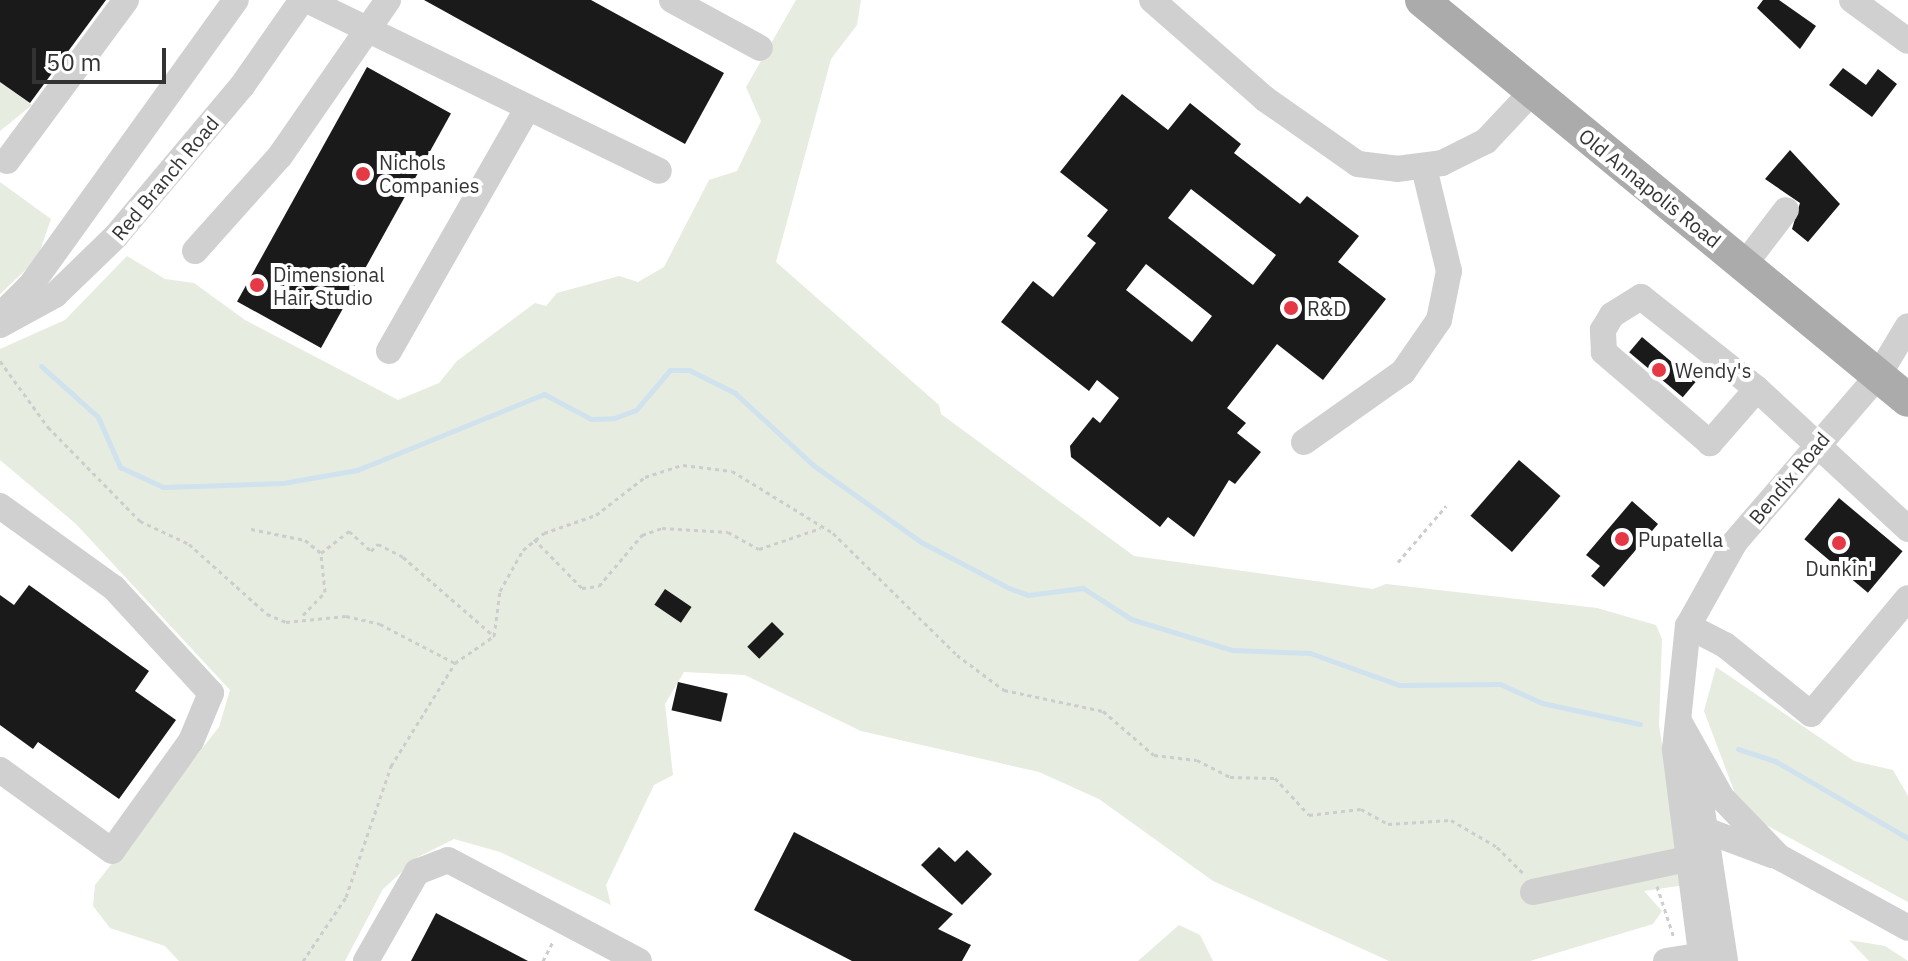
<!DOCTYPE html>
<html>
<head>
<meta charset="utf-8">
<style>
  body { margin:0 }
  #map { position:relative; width:1908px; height:961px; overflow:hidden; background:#fff; font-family:"IBM Plex Sans",sans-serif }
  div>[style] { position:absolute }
  .green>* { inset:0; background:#e6ecdf }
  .stream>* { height:5px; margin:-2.5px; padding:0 2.5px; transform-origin:2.5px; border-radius:2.5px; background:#cfe2ee }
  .building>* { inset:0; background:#1a1a1a; transform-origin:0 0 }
  .path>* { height:3px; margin-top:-1.5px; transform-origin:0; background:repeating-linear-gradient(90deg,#cdcdcd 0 4px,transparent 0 8px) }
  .minor>* { height:26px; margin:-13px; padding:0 13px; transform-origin:13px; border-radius:13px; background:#d0d0d0 }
  .major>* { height:34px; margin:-17px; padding:0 17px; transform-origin:17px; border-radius:17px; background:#ababab }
  .dots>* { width:22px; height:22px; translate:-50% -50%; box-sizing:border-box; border:4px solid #fff; border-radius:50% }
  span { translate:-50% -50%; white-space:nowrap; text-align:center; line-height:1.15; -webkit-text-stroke:8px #fff; paint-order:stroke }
  .poi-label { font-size:20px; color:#333 }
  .left { translate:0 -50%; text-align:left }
  .street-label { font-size:20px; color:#333 }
  .scale { position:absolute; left:32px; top:48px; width:134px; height:36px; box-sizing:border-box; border:4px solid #333; border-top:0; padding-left:10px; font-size:24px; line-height:28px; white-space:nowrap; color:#333; -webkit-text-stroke:6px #fff; paint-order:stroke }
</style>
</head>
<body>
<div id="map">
  <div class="green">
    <i style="clip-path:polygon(796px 0,861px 0,857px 25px,831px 59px,776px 262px,939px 405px,941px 414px,1134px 556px,1373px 589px,1386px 584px,1597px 608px,1656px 625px,1662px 639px,1659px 725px,1685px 885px,1644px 891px,1662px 911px,1653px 924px,1530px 961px,1389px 961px,1213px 881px,1099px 799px,1039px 772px,861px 731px,745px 675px,684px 672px,665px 704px,673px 775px,654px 785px,606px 885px,611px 905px,500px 852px,454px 839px,418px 857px,383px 889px,345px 961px,179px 961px,165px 946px,110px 928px,93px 906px,95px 885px,219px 727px,230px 690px,76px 524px,0 460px,0 349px,65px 320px,127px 256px,165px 279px,194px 283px,245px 320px,398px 400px,439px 383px,457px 361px,535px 303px,546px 306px,557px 293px,619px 276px,638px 282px,664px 267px,709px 180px,737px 171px,761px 121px,746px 87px)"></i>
    <i style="clip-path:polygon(0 82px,32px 105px,0 131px)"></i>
    <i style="clip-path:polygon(0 182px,51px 219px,37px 259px,0 294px)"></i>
    <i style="clip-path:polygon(1716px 667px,1854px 761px,1893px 770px,1908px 796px,1908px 902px,1742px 812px,1704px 711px)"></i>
    <i style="clip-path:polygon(1179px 925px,1200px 935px,1213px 961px,1138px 961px)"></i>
    <i style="clip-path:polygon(1849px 940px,1885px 946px,1908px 961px,1869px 961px)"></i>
  </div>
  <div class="stream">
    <i style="left:41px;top:366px;width:76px;rotate:41.8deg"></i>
    <i style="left:98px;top:417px;width:55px;rotate:66.3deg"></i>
    <i style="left:120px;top:467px;width:47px;rotate:24.9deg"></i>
    <i style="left:163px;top:487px;width:120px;rotate:-1.9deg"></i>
    <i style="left:283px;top:483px;width:75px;rotate:-10deg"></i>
    <i style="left:357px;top:470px;width:202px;rotate:-22.1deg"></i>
    <i style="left:544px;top:394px;width:53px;rotate:28deg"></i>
    <i style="left:591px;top:419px;width:23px;rotate:-2deg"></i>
    <i style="left:614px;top:418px;width:23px;rotate:-20deg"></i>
    <i style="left:636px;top:410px;width:52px;rotate:-49.6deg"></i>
    <i style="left:670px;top:370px;width:19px"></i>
    <i style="left:689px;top:370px;width:51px;rotate:26.6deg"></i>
    <i style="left:735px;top:393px;width:106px;rotate:42.7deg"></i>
    <i style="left:813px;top:465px;width:133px;rotate:35.5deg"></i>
    <i style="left:921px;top:542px;width:99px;rotate:27.6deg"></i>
    <i style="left:1009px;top:588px;width:20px;rotate:20deg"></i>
    <i style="left:1028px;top:595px;width:55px;rotate:-7.3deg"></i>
    <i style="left:1083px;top:588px;width:57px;rotate:32.9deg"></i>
    <i style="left:1131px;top:619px;width:106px;rotate:17.1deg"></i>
    <i style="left:1232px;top:650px;width:78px;rotate:2.2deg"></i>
    <i style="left:1310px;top:653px;width:95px;rotate:19.8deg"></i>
    <i style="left:1399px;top:685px;width:101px;rotate:-0.6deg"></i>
    <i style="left:1500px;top:684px;width:46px;rotate:24.3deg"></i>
    <i style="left:1542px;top:703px;width:100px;rotate:12.1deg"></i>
    <i style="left:1738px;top:749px;width:39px;rotate:18deg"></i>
    <i style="left:1775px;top:761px;width:154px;rotate:30.1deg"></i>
  </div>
  <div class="building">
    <i style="clip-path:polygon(0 0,106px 0,30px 103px,0 82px)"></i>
    <i style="clip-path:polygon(424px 0,591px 0,724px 73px,685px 144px)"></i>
    <i style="clip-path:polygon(1763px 0,1779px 0,1816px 26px,1800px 49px,1757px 8px)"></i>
    <i style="left:367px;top:67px;width:96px;height:268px;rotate:29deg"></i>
    <i style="clip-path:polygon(1843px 68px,1866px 85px,1878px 69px,1897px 84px,1872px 117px,1829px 85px)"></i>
    <i style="clip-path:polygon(evenodd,1122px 94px,1168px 130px,1190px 103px,1241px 144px,1234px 153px,1300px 204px,1307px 196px,1359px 236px,1338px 262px,1386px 299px,1323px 380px,1277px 344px,1227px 408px,1246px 423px,1237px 433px,1261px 452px,1235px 484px,1229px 480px,1194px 537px,1168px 517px,1160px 527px,1071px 457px,1070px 446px,1093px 417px,1100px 423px,1119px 398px,1097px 380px,1089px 391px,1001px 322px,1033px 281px,1053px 297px,1096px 243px,1087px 236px,1108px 210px,1060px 172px,1122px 94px,1191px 189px,1276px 255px,1253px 285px,1168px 218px,1191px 189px,1122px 94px,1146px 264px,1212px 316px,1192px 342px,1126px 290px,1146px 264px)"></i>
    <i style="clip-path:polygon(1790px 150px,1840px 204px,1808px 242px,1792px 229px,1800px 203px,1765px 179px)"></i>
    <i style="left:1642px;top:337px;width:70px;height:20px;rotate:40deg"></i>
    <i style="left:1519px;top:460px;width:55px;height:74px;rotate:41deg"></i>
    <i style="left:1839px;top:498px;width:83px;height:54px;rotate:40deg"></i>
    <i style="clip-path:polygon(1632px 501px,1658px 524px,1604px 587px,1591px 576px,1600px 566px,1586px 555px)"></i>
    <i style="clip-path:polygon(29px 585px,149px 671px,135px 691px,176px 720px,119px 799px,38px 742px,33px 749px,0 725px,0 595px,14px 605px)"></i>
    <i style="left:665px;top:589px;width:32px;height:19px;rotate:34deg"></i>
    <i style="left:772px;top:622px;width:17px;height:35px;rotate:45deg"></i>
    <i style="left:678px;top:682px;width:51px;height:29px;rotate:13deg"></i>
    <i style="clip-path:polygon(794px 832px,953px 914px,938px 929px,971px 945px,962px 961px,852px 961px,754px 910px)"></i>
    <i style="clip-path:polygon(939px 847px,955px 862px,967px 850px,992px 874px,962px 905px,921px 865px)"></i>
    <i style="clip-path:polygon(436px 913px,528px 961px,411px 961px)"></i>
  </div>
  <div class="path">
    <i style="left:0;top:361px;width:82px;rotate:54deg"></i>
    <i style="left:48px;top:427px;width:132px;rotate:45.6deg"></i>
    <i style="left:140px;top:521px;width:54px;rotate:25.1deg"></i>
    <i style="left:189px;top:544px;width:105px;rotate:41.9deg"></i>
    <i style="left:267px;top:614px;width:21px;rotate:23deg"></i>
    <i style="left:286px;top:622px;width:60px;rotate:-5.7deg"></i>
    <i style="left:346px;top:616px;width:35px;rotate:13deg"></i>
    <i style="left:380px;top:624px;width:85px;rotate:27.5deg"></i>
    <i style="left:251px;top:529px;width:55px;rotate:11.5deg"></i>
    <i style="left:305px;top:540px;width:21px;rotate:39deg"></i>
    <i style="left:534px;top:539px;width:69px;rotate:45.6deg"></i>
    <i style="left:582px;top:588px;width:17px;rotate:-7deg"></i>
    <i style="left:599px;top:586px;width:67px;rotate:-49.9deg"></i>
    <i style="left:642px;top:535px;width:21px;rotate:-19deg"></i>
    <i style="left:662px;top:528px;width:66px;rotate:3.5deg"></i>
    <i style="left:728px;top:532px;width:35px;rotate:29deg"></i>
    <i style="left:759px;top:549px;width:65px;rotate:-18.7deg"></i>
    <i style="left:1398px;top:562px;width:74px;rotate:-49.4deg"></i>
    <i style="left:303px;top:615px;width:32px;rotate:-46deg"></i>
    <i style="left:325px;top:592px;width:39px;rotate:-96deg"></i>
    <i style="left:321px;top:553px;width:36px;rotate:-38deg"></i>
    <i style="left:349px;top:531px;width:30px;rotate:42deg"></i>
    <i style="left:371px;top:551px;width:10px;rotate:-45deg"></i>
    <i style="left:378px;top:544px;width:28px;rotate:27deg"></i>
    <i style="left:403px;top:557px;width:121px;rotate:41deg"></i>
    <i style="left:1657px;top:886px;width:55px;rotate:71.9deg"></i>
    <i style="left:303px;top:961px;width:77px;rotate:-56.1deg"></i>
    <i style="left:346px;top:897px;width:139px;rotate:-71deg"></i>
    <i style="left:391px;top:766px;width:121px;rotate:-58.1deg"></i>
    <i style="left:455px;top:663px;width:47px;rotate:-34.7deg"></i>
    <i style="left:494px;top:636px;width:45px;rotate:-82.4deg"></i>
    <i style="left:500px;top:591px;width:47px;rotate:-60.7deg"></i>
    <i style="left:523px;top:550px;width:27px;rotate:-39deg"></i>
    <i style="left:544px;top:533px;width:55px;rotate:-19.1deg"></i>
    <i style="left:596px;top:515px;width:62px;rotate:-37.8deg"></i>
    <i style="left:645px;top:477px;width:40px;rotate:-18deg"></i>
    <i style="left:683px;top:465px;width:49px;rotate:7deg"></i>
    <i style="left:732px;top:471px;width:119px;rotate:31.5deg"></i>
    <i style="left:833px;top:533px;width:174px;rotate:44.5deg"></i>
    <i style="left:957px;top:655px;width:59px;rotate:36.7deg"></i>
    <i style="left:1004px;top:690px;width:101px;rotate:12deg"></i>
    <i style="left:1103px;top:711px;width:67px;rotate:40.8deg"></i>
    <i style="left:1154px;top:755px;width:43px;rotate:6.6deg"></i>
    <i style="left:1197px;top:760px;width:37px;rotate:27deg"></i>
    <i style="left:1230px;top:777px;width:45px;rotate:1.3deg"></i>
    <i style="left:1275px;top:778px;width:50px;rotate:47.4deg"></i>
    <i style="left:1309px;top:815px;width:52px;rotate:-6.6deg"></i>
    <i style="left:1361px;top:809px;width:31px;rotate:29deg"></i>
    <i style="left:1388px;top:824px;width:63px;rotate:-3.6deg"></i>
    <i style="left:1451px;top:820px;width:53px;rotate:30.4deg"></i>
    <i style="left:1497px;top:847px;width:38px;rotate:45deg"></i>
    <i style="left:543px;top:961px;width:22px;rotate:-63deg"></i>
  </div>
  <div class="minor">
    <i style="left:307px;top:0;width:391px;rotate:25.9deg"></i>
    <i style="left:672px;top:0;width:100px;rotate:28.6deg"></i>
    <i style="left:1152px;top:0;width:150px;rotate:41.2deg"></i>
    <i style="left:1265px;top:99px;width:113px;rotate:35deg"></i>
    <i style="left:1358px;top:164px;width:39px;rotate:7deg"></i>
    <i style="left:1397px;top:169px;width:45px;rotate:-7.6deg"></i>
    <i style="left:1442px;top:163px;width:49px;rotate:-26.6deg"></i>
    <i style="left:1486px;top:141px;width:69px;rotate:-46.8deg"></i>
    <i style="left:1852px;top:0;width:69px;rotate:36.2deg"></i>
    <i style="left:7px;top:161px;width:200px;rotate:-53.5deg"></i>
    <i style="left:195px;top:251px;width:127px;rotate:-48.2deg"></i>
    <i style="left:280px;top:156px;width:190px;rotate:-55.3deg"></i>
    <i style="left:1744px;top:265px;width:69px;rotate:-52.6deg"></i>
    <i style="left:1641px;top:297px;width:148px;rotate:38.4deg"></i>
    <i style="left:1757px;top:389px;width:72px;rotate:131deg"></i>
    <i style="left:1710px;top:443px;width:140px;rotate:-139.4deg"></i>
    <i style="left:1604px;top:352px;width:22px;rotate:-93deg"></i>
    <i style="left:1603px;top:330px;width:17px;rotate:-59deg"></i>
    <i style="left:1612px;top:315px;width:34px;rotate:-32deg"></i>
    <i style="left:0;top:316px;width:44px;rotate:-45deg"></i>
    <i style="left:31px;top:285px;width:351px;rotate:-54.3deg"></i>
    <i style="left:0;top:325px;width:63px;rotate:-28.6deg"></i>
    <i style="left:55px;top:295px;width:85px;rotate:-44deg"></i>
    <i style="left:116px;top:236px;width:196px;rotate:-50deg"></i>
    <i style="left:242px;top:86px;width:105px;rotate:-55.1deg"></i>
    <i style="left:389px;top:351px;width:279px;rotate:-60.3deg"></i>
    <i style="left:1757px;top:389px;width:206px;rotate:42.8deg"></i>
    <i style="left:1304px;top:442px;width:121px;rotate:-35.3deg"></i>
    <i style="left:1403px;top:372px;width:63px;rotate:-55.3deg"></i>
    <i style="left:1439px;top:320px;width:50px;rotate:-78.5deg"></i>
    <i style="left:1449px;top:271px;width:106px;rotate:-103.6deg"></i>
    <i style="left:0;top:506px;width:140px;rotate:35.7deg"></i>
    <i style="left:114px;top:588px;width:143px;rotate:47.3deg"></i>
    <i style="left:211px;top:693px;width:52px;rotate:112.6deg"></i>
    <i style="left:191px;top:741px;width:135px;rotate:125.7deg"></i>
    <i style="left:112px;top:851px;width:138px;rotate:-144.1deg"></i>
    <i style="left:1688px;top:626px;width:42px;rotate:27.2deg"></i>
    <i style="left:1725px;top:645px;width:110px;rotate:38.7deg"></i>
    <i style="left:1811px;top:714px;width:151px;rotate:-50.1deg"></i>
    <i style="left:1680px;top:723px;width:86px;rotate:60.8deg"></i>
    <i style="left:1722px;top:798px;width:82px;rotate:46deg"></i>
    <i style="left:1779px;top:857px;width:147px;rotate:28.8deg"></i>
    <i style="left:1696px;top:771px;width:192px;rotate:81.3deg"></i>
    <i style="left:1697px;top:827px;width:80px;rotate:20.5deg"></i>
    <i style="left:1533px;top:892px;width:176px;rotate:-12.1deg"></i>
    <i style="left:366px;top:961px;width:103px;rotate:-60.2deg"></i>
    <i style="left:417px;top:872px;width:33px;rotate:-21deg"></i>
    <i style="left:448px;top:860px;width:216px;rotate:27.9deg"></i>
    <i style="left:1666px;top:961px;width:52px;rotate:-8.9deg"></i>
    <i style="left:1702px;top:961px;width:214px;rotate:-97.3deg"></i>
    <i style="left:1675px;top:749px;width:124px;rotate:-84deg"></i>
    <i style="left:1688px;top:626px;width:96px;rotate:-60.8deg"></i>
    <i style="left:1735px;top:542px;width:219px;rotate:-49.3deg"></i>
    <i style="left:1878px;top:376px;width:58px;rotate:-59deg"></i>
  </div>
  <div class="major">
    <i style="left:1422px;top:0;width:629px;rotate:39.46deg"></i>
  </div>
  <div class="dots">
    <i style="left:363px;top:174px;background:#e63946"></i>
    <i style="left:257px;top:285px;background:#e63946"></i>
    <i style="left:1291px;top:308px;background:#e63946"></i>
    <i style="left:1659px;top:370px;background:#e63946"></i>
    <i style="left:1622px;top:539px;background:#e63946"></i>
    <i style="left:1839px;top:543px;background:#e63946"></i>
  </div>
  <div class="poi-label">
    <span class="left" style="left:379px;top:174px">Nichols<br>Companies</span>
    <span class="left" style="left:273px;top:286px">Dimensional<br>Hair Studio</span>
    <span class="left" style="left:1307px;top:308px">R&amp;D</span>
    <span class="left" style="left:1675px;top:370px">Wendy's</span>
    <span class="left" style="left:1638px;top:539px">Pupatella</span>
    <span style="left:1839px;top:568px">Dunkin'</span>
  </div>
  <div class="street-label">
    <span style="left:165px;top:178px;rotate:-50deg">Red Branch Road</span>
    <span style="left:1650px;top:188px;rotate:39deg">Old Annapolis Road</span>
    <span style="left:1789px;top:478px;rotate:-50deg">Bendix Road</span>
  </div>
  <div class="scale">50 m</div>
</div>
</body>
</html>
